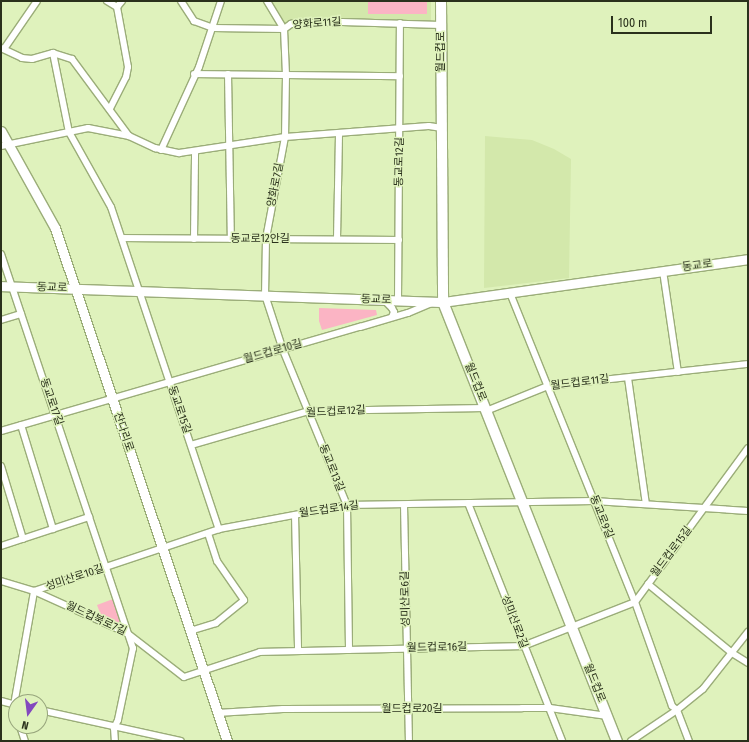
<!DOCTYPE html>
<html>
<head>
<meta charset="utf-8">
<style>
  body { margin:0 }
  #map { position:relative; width:749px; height:742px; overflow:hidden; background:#dff2bc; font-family:"Fira Sans Condensed","Noto Sans KR",sans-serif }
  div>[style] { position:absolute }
  .built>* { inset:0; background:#d3e8ab }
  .green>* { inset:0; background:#fbb4c4; transform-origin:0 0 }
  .roads { filter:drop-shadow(1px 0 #9bad79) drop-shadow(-1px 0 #9bad79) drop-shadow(0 1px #9bad79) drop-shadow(0 -1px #9bad79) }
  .street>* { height:6px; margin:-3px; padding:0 3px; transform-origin:3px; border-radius:3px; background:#fff }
  .secondary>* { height:9px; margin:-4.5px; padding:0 4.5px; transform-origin:4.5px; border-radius:4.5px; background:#fff }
  .primary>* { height:10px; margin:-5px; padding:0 5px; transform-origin:5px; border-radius:5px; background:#fff }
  span { translate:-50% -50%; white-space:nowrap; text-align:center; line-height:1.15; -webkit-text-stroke:3px #dff2bc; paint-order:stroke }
  .street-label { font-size:11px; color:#2a311c }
  .frame { position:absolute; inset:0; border:2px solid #2a311c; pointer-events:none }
  .north { position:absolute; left:8px; top:694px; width:40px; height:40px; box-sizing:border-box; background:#dff2bc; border:1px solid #97a57c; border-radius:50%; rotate:194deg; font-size:11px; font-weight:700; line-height:16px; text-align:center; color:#2a311c }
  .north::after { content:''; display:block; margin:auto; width:14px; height:18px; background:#8348be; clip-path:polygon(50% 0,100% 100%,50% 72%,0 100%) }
  .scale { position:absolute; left:611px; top:16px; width:101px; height:18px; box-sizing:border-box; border:2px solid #2a311c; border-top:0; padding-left:5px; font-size:12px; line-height:14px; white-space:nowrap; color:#2a311c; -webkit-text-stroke:3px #dff2bc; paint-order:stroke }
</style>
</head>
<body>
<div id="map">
  <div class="built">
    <i style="clip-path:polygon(269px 1px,431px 1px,431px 22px,284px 28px)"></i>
    <i style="clip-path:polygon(485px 136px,532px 140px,554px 149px,571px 159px,569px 278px,484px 288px)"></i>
  </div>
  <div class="green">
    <i style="left:368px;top:1px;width:59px;height:13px"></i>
    <i style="clip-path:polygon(319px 308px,376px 310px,377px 315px,322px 330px,319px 321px)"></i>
    <i style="clip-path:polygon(113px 599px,120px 621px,116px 625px,102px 618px,97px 605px)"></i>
  </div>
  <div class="roads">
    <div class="street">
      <i style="left:107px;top:1px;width:12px;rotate:31deg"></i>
      <i style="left:117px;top:7px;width:61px;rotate:79.6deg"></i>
      <i style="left:128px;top:67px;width:10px;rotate:101deg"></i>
      <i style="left:126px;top:77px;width:36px;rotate:117deg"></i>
      <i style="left:181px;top:1px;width:24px;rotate:57deg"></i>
      <i style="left:194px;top:21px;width:20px;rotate:20deg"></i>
      <i style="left:213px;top:28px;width:71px;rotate:0.8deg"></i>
      <i style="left:284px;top:29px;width:9px;rotate:-36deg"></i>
      <i style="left:291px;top:24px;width:51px;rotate:-2.2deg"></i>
      <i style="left:342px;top:22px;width:99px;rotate:1.7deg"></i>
      <i style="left:267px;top:1px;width:33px;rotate:59deg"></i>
      <i style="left:284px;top:29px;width:46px;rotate:87.5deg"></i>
      <i style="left:286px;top:75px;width:62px;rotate:90.9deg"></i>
      <i style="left:285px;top:137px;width:104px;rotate:100.6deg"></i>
      <i style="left:266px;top:239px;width:56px;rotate:91deg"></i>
      <i style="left:265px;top:295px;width:58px;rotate:71.9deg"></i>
      <i style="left:283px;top:350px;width:168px;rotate:67.6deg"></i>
      <i style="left:347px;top:505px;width:145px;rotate:89.2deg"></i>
      <i style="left:117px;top:7px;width:8px;rotate:-50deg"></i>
      <i style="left:1px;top:48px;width:23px;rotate:25deg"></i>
      <i style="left:22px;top:58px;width:10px;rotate:6deg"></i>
      <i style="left:32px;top:59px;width:22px;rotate:-16deg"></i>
      <i style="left:53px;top:53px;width:20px;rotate:18deg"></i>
      <i style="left:72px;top:59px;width:96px;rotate:53.5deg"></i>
      <i style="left:4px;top:49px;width:58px;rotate:-55.5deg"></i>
      <i style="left:53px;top:53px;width:81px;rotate:78.6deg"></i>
      <i style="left:69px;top:132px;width:86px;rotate:60.8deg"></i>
      <i style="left:111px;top:207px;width:340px;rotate:71.5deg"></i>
      <i style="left:194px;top:74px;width:206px;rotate:0.6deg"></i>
      <i style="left:228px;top:74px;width:165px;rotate:89deg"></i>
      <i style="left:1px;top:146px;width:89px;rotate:-11.7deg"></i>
      <i style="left:88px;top:128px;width:42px;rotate:11deg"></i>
      <i style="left:129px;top:136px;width:29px;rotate:25deg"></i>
      <i style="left:155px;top:148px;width:25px;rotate:12deg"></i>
      <i style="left:179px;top:153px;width:107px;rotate:-8.6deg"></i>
      <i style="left:285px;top:137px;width:144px;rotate:-4.4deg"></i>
      <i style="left:429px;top:126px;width:13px;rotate:9deg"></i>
      <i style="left:161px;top:150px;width:91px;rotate:-65.4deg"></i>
      <i style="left:199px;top:67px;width:70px;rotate:-71.6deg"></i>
      <i style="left:122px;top:238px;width:277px;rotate:0.4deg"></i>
      <i style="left:194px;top:239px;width:87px;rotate:-89.3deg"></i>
      <i style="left:337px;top:239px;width:106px;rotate:-88.9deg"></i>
      <i style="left:1px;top:254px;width:416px;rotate:71.5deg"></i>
      <i style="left:133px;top:648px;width:74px;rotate:101.8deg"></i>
      <i style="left:118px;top:720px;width:9px;rotate:117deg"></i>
      <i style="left:114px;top:728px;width:13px;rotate:86deg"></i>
      <i style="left:663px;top:271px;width:102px;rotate:81.6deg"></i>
      <i style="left:510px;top:293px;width:333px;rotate:68deg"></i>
      <i style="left:635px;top:602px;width:110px;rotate:70.4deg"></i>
      <i style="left:672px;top:706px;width:6px;rotate:39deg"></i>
      <i style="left:677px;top:710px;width:33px;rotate:69deg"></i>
      <i style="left:398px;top:300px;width:277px;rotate:-89.6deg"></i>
      <i style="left:385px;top:301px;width:10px;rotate:45deg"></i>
      <i style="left:392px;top:308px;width:4px;rotate:63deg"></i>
      <i style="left:394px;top:312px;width:5px;rotate:112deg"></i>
      <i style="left:1px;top:320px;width:21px;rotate:-17deg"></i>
      <i style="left:628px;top:378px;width:127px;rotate:81.9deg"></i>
      <i style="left:486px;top:411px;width:67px;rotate:-22deg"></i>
      <i style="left:548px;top:386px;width:201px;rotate:-6.3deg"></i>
      <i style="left:21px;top:425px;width:109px;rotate:72.9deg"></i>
      <i style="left:1px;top:431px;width:374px;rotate:-16.2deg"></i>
      <i style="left:360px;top:327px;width:50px;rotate:-16.3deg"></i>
      <i style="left:408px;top:313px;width:25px;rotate:-23deg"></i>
      <i style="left:191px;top:445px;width:123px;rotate:-16.1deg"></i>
      <i style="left:309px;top:411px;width:176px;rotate:-1deg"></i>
      <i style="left:1px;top:466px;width:76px;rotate:73.2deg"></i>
      <i style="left:468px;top:503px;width:256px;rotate:68.4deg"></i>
      <i style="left:404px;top:505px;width:236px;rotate:88.8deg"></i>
      <i style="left:295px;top:515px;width:135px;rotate:88.7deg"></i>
      <i style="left:1px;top:546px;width:93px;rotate:-18.2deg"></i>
      <i style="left:1px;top:581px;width:34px;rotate:17deg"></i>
      <i style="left:34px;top:591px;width:102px;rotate:24.3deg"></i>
      <i style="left:127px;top:633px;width:72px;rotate:37.7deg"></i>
      <i style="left:184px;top:677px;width:80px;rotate:-18.2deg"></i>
      <i style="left:260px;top:652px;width:263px;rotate:-1.3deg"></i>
      <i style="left:523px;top:646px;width:120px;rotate:-21.4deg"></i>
      <i style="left:635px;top:602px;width:191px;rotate:-53.7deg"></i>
      <i style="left:648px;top:584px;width:109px;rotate:39.4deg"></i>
      <i style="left:732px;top:653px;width:19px;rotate:32deg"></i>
      <i style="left:34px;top:591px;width:195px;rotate:-18.5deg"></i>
      <i style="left:219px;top:529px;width:130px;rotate:-10.6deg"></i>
      <i style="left:347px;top:505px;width:247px;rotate:-0.9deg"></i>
      <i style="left:594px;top:501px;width:154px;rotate:3.7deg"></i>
      <i style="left:190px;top:631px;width:27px;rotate:-17deg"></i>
      <i style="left:216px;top:623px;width:36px;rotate:-39deg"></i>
      <i style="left:244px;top:600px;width:47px;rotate:-124.7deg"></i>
      <i style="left:217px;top:561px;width:29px;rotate:-108deg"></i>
      <i style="left:1px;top:701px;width:16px;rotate:15deg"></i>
      <i style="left:40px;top:710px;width:144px;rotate:12.4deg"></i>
      <i style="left:16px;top:712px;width:7px;rotate:-106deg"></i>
      <i style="left:14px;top:705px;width:116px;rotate:-80deg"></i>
      <i style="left:217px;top:713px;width:66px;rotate:-3.5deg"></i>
      <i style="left:283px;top:709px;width:239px;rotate:-0.2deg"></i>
      <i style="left:522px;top:708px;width:28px"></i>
      <i style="left:550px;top:708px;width:58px;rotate:8deg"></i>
      <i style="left:20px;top:726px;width:16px;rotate:72deg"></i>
      <i style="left:631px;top:741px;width:55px;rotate:-34deg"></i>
      <i style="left:677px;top:710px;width:33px;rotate:-39deg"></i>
      <i style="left:703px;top:689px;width:73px;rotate:-51.7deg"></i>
    </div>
    <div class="secondary">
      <i style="left:1px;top:131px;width:111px;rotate:60.9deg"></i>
      <i style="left:55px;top:228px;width:541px;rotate:71.46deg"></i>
      <i style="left:1px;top:286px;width:442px;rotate:2.1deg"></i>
      <i style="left:443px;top:302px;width:308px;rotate:-8deg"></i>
    </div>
    <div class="primary">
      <i style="left:441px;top:1px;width:301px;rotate:89.6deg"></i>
      <i style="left:443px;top:302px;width:472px;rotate:68.4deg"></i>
    </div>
  </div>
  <div class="street-label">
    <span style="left:317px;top:24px;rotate:-4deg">양화로11길</span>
    <span style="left:441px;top:52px;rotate:-90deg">월드컵로</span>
    <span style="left:400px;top:162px;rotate:-89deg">동교로12길</span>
    <span style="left:276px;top:185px;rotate:-79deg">양화로7길</span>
    <span style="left:260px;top:239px">동교로12안길</span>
    <span style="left:697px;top:266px;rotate:-8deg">동교로</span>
    <span style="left:52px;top:288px;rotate:2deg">동교로</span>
    <span style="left:376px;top:300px;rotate:2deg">동교로</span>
    <span style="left:273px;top:352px;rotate:-16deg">월드컵로10길</span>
    <span style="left:475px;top:382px;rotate:68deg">월드컵로</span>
    <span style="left:580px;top:383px;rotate:-7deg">월드컵로11길</span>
    <span style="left:51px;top:402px;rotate:71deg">동교로17길</span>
    <span style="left:179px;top:410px;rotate:71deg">동교로15길</span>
    <span style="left:336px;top:412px;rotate:-3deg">월드컵로12길</span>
    <span style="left:123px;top:432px;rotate:71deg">잔다리로</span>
    <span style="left:331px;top:468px;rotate:68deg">동교로13길</span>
    <span style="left:329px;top:510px;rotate:-8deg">월드컵로14길</span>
    <span style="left:601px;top:517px;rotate:68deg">동교로9길</span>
    <span style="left:672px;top:552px;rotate:-53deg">월드컵로15길</span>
    <span style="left:75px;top:578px;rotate:-18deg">성미산로10길</span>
    <span style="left:406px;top:599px;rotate:-91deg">성미산로6길</span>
    <span style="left:96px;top:619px;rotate:25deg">월드컵북로7길</span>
    <span style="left:514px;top:622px;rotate:69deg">성미산로2길</span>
    <span style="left:437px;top:648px;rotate:-1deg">월드컵로16길</span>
    <span style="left:594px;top:683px;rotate:68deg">월드컵로</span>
    <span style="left:412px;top:709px">월드컵로20길</span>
  </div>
  <div class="frame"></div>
  <div class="north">N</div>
  <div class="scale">100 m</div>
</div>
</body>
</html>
